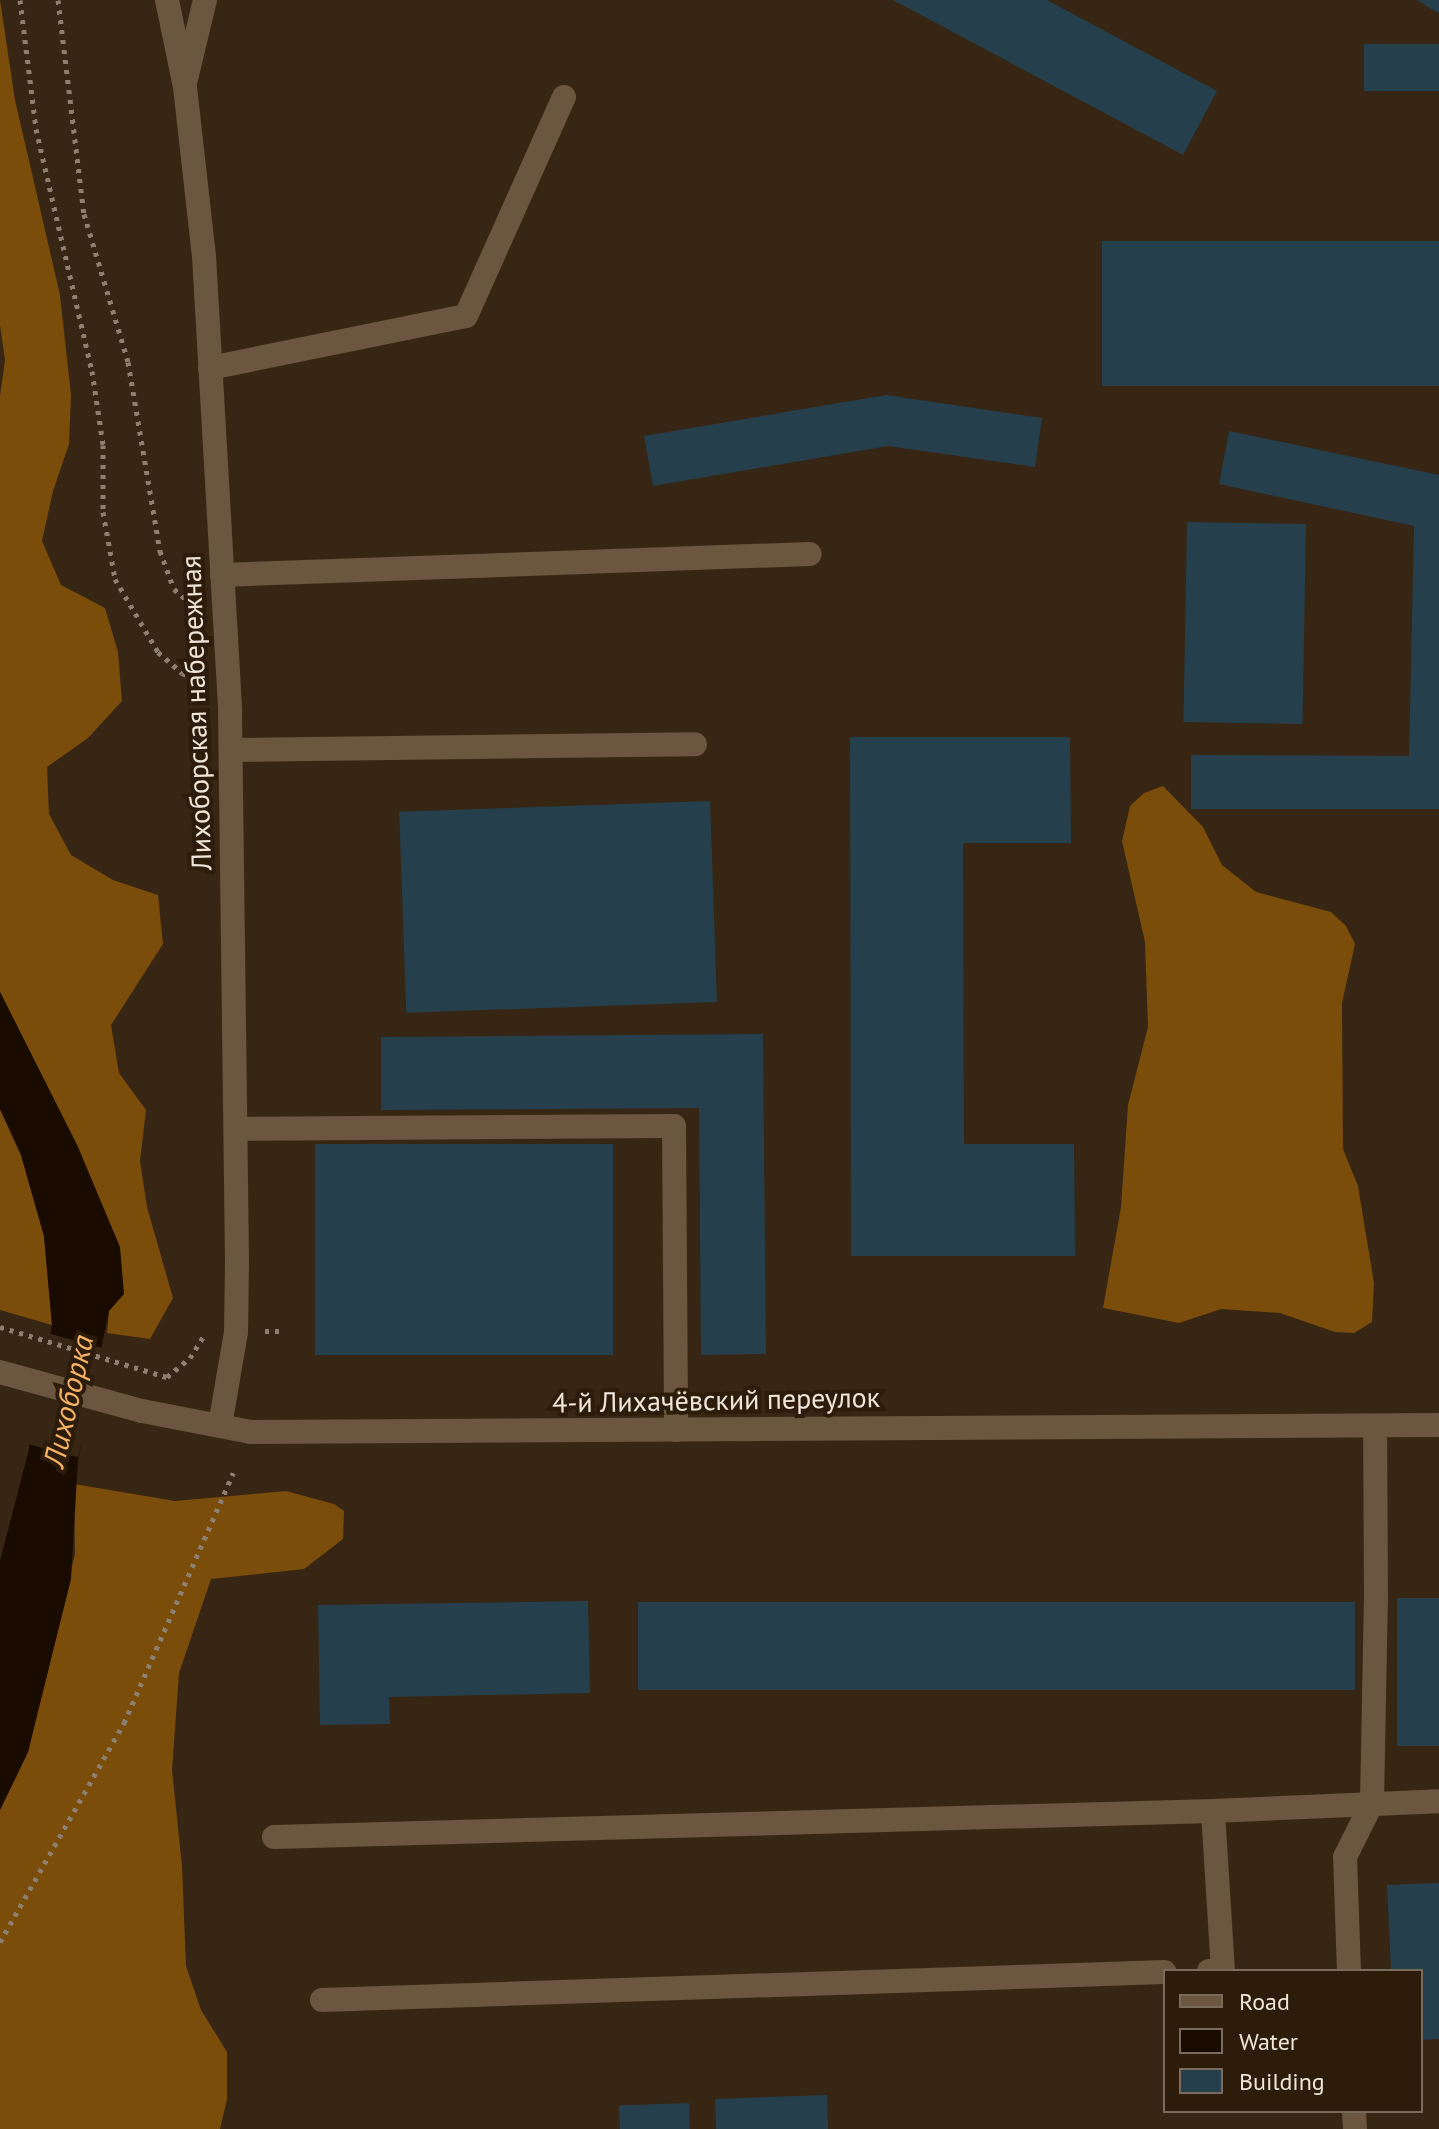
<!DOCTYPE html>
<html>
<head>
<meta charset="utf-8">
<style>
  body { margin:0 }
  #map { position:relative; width:1439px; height:2129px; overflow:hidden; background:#372613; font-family:"PT Sans",sans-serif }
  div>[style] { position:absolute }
  .forest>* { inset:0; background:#7b4d0b }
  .water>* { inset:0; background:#1a0b00 }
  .pier>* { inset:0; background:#372613; transform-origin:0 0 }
  .building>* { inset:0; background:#253f4c; transform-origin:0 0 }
  .path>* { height:5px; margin-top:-2.5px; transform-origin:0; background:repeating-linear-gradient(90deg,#8e8070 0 4px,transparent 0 10px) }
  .minor>* { height:24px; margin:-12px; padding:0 12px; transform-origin:12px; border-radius:12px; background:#6b5740 }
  span { translate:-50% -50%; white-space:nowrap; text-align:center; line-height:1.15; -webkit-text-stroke:8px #2c1c09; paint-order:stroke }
  .street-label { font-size:28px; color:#f0e5d9 }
  .water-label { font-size:30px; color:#f9b463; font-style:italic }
  .legend { position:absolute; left:1163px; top:1969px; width:260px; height:144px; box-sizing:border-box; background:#2c1c09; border:2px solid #7a6c5c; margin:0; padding:10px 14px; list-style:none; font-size:24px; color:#f0e5d9 }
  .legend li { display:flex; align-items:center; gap:16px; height:40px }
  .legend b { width:40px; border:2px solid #7a6c5c }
</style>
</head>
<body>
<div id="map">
  <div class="forest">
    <i style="clip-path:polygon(0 0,15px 100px,60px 295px,71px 395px,69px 444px,53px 491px,42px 541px,61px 585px,105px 608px,118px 652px,122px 701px,88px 738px,47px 767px,49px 814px,71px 855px,113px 880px,158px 895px,163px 944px,111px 1025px,119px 1073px,146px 1110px,140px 1161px,147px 1207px,173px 1298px,150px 1339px,107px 1333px,109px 1311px,78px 1147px,0 992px,0 396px,5px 360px,0 325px)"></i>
    <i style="clip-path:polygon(1163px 786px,1203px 827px,1222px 865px,1256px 892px,1331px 912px,1346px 926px,1355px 944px,1342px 1003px,1343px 1149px,1358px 1186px,1374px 1283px,1372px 1322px,1354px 1333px,1335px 1332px,1280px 1313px,1221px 1309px,1179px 1323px,1103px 1308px,1121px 1207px,1128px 1105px,1148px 1027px,1145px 942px,1122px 841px,1130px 806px,1144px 793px)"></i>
    <i style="clip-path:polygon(0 1109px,21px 1155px,44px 1236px,52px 1325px,0 1310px)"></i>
    <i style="clip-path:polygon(74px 1484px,175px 1501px,286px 1491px,334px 1504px,344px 1511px,343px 1539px,304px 1569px,211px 1579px,179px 1673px,172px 1770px,182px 1866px,186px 1966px,201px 2010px,227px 2052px,227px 2099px,220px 2129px,0 2129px,0 1810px,28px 1752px,75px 1554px)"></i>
  </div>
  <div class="water">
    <i style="clip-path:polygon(0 992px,78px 1147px,120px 1247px,124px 1294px,109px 1311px,78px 1460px,71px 1579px,28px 1752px,0 1810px,0 1561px,28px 1453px,52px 1325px,44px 1236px,21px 1155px,0 1109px)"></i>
  </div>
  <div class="pier">
    <i style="left:47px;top:1333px;width:62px;height:112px;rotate:15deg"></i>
  </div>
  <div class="building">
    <i style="clip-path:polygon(893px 0,1047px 0,1217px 91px,1183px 155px)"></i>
    <i style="clip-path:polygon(1417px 0,1439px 0,1439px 12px,1438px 13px)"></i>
    <i style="left:1439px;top:44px;width:47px;height:75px;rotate:90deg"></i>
    <i style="left:1439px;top:241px;width:145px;height:337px;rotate:90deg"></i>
    <i style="clip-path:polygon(886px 395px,1042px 418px,1035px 467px,888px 446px,653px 486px,644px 436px)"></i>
    <i style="clip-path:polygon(1229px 431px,1439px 475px,1439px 809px,1191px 809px,1191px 755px,1409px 756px,1414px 526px,1219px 484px)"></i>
    <i style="left:1187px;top:522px;width:119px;height:200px;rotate:1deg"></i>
    <i style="clip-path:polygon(850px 737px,1070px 737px,1071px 843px,963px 843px,964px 1144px,1074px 1144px,1075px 1256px,851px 1256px)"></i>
    <i style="left:710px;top:801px;width:201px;height:311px;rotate:88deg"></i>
    <i style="clip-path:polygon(763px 1034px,766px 1354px,701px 1355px,699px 1108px,381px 1110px,381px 1037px)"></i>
    <i style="left:613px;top:1144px;width:211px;height:298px;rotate:90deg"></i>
    <i style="left:1439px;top:1598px;width:148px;height:42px;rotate:90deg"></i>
    <i style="clip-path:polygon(588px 1601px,590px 1693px,389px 1697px,390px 1724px,320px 1725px,318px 1605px)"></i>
    <i style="left:1355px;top:1602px;width:88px;height:717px;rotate:90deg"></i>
    <i style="clip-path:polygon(1439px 1883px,1439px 2039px,1421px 2040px,1421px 1971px,1391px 1971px,1387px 1885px)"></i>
    <i style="left:827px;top:2095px;width:34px;height:112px;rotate:88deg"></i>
    <i style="left:689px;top:2103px;width:26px;height:70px;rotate:88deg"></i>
  </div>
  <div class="path">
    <i style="left:20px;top:0;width:130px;rotate:82.9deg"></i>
    <i style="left:36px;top:129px;width:248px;rotate:77deg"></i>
    <i style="left:92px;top:371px;width:75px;rotate:81.5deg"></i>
    <i style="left:103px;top:445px;width:67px;rotate:90deg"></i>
    <i style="left:103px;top:512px;width:68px;rotate:79.8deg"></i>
    <i style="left:115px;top:579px;width:85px;rotate:59.5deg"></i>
    <i style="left:158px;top:652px;width:32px;rotate:41deg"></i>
    <i style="left:182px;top:673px;width:17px;rotate:24deg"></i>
    <i style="left:58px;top:0;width:216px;rotate:83.1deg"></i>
    <i style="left:84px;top:214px;width:154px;rotate:73.4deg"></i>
    <i style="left:128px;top:362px;width:192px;rotate:80.4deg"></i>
    <i style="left:160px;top:551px;width:40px;rotate:69.8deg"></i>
    <i style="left:174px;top:589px;width:25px;rotate:40deg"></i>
    <i style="left:0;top:1327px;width:174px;rotate:16.7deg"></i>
    <i style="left:167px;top:1377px;width:30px;rotate:-40deg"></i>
    <i style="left:190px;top:1358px;width:25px;rotate:-58deg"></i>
    <i style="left:265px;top:1331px;width:14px"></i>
    <i style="left:0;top:1942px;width:252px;rotate:-60.5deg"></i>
    <i style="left:124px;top:1723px;width:273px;rotate:-66.4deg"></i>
  </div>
  <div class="minor">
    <i style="left:167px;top:0;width:89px;rotate:78.3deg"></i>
    <i style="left:185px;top:87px;width:170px;rotate:83.6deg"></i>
    <i style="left:204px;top:256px;width:456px;rotate:86.7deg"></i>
    <i style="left:230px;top:711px;width:553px;rotate:89.27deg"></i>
    <i style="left:237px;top:1264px;width:68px;rotate:90.8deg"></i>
    <i style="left:236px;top:1332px;width:95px;rotate:99.7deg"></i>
    <i style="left:186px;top:79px;width:81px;rotate:-76.5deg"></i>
    <i style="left:210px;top:368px;width:261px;rotate:-11.5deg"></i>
    <i style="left:466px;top:316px;width:240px;rotate:-65.9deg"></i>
    <i style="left:222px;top:575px;width:588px;rotate:-2.05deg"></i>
    <i style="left:231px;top:750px;width:464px;rotate:-0.7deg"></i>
    <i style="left:236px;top:1129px;width:438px;rotate:-0.4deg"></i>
    <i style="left:674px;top:1126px;width:304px;rotate:89.6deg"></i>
    <i style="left:0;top:1372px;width:147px;rotate:15.4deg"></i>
    <i style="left:142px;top:1411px;width:111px;rotate:10.9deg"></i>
    <i style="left:251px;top:1432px;width:1188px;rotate:-0.34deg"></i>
    <i style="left:274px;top:1837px;width:939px;rotate:-1.59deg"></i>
    <i style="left:1213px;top:1811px;width:226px;rotate:-2.5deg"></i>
    <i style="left:1209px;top:1971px;width:14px"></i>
    <i style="left:1223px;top:1971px;width:160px;rotate:-93.6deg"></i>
    <i style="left:1349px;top:1971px;width:114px;rotate:-92deg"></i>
    <i style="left:1345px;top:1857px;width:60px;rotate:-63.4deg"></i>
    <i style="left:1372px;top:1803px;width:203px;rotate:-88.9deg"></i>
    <i style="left:1376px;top:1600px;width:174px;rotate:-90.3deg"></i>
    <i style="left:322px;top:2000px;width:843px;rotate:-1.9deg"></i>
    <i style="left:1354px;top:2111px;width:18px;rotate:87deg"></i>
  </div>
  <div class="street-label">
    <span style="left:196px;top:713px;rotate:-92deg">Лихоборская набережная</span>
    <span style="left:716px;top:1400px;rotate:-1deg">4-й Лихачёвский переулок</span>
  </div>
  <div class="water-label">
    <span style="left:68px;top:1401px;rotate:-77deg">Лихоборка</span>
  </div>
  <ul class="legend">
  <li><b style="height:10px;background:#6b5740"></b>Road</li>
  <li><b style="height:22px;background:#1a0b00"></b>Water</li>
  <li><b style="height:22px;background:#253f4c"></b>Building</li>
  </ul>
</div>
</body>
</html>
